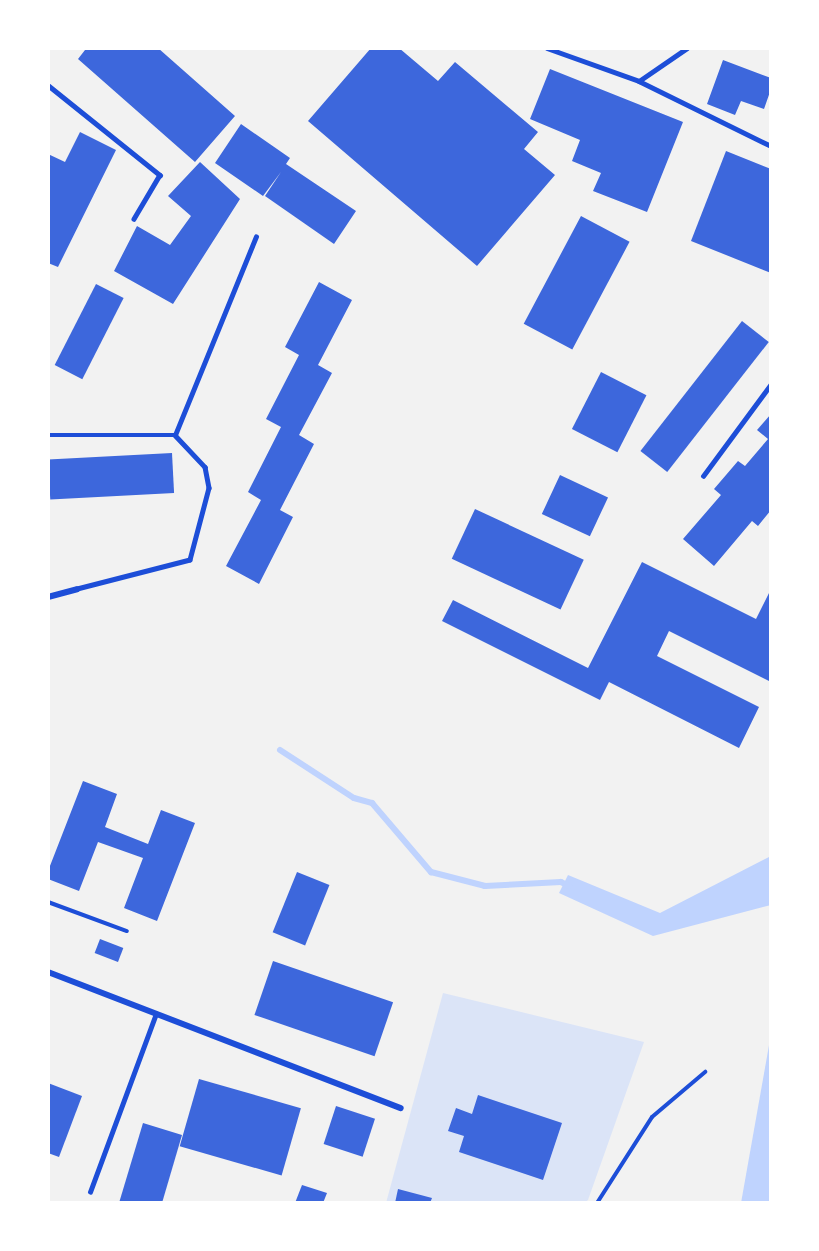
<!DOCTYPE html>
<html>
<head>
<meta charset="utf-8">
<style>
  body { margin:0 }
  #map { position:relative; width:819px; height:1251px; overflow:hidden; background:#f2f2f2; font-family:"Work Sans",sans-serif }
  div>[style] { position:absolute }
  .green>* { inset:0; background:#dbe4f7 }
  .water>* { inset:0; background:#bfd3fe }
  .stream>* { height:6px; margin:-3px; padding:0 3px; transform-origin:3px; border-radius:3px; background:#bfd3fe }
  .building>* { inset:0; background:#3d67dc; transform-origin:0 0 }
  .path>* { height:4px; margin:-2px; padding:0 2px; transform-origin:2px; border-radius:2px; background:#1d4ed8 }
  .service>* { height:4.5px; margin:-2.25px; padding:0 2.25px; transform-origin:2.25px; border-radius:2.25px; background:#1d4ed8 }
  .minor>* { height:6px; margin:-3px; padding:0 3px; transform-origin:3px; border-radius:3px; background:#1d4ed8 }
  span { translate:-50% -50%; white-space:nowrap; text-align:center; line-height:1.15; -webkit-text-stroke:4.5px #fff; paint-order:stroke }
  .frame { position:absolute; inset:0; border:50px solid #fff; pointer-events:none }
</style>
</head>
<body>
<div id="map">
  <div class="green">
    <i style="clip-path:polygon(443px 993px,644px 1042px,588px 1200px,584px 1203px,386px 1203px)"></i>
  </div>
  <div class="water">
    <i style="clip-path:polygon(771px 856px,771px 905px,653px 936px,559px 893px,568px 875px,660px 913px)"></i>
    <i style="clip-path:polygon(771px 1034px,771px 1203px,741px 1203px)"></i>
  </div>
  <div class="stream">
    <i style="left:280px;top:750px;width:88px;rotate:33deg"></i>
    <i style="left:354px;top:798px;width:19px;rotate:16deg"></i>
    <i style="left:372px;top:803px;width:91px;rotate:49.5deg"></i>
    <i style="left:431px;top:872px;width:56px;rotate:14.5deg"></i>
    <i style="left:485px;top:886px;width:76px;rotate:-3deg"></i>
    <i style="left:561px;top:882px;width:9px;rotate:27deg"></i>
  </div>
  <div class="building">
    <i style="clip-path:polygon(83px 48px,158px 48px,235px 116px,195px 162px,78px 59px,85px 50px)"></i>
    <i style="clip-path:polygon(371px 48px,399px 48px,438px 81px,455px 62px,538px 132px,524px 149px,555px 175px,477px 266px,308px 121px)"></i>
    <i style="clip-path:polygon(723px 60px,771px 78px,771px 89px,764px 109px,741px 101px,735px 115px,707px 104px)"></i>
    <i style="clip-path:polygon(550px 69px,683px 122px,647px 212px,593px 191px,601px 173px,572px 161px,580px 140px,530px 119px)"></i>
    <i style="clip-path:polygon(241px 124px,290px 158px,286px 164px,356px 211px,334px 244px,265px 196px,281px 172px,263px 196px,215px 163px)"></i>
    <i style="clip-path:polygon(80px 132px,116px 150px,58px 267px,48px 263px,48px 154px,65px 162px)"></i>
    <i style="clip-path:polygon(726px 151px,771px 169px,771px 273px,691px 241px)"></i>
    <i style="clip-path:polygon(200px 162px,240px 199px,173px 304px,114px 271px,137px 226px,170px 245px,191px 216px,168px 196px)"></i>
    <i style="left:581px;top:216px;width:55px;height:122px;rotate:28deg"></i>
    <i style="clip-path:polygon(319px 282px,352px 300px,318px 365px,332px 373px,299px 435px,314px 444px,280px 510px,293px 517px,259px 584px,226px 566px,261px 500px,248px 492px,281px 427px,266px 419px,299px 355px,285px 347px)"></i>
    <i style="left:96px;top:284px;width:31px;height:91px;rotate:27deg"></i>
    <i style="left:742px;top:321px;width:34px;height:165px;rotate:38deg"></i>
    <i style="left:601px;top:372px;width:51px;height:64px;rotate:27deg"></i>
    <i style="clip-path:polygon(771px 414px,771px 510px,758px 526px,752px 521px,714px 566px,683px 539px,721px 495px,714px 489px,738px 461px,745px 466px,768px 439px,757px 430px)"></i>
    <i style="left:172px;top:453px;width:40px;height:124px;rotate:87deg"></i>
    <i style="left:560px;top:475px;width:53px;height:43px;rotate:25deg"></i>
    <i style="left:475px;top:509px;width:120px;height:55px;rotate:25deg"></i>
    <i style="clip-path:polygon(642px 562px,756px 619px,769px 593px,771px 594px,771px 682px,669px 631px,657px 656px,759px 707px,739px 748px,609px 682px,600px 700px,442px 621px,453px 600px,588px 668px)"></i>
    <i style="clip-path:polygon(83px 781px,117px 794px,105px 827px,148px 844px,161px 810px,195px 823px,157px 921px,124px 908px,143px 858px,98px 842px,79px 891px,48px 879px,48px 871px)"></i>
    <i style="left:297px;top:872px;width:35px;height:65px;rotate:22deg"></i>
    <i style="left:100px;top:939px;width:25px;height:15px;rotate:21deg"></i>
    <i style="left:273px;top:961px;width:127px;height:57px;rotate:19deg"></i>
    <i style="left:199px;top:1079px;width:106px;height:70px;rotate:16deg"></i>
    <i style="clip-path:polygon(48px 1083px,82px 1096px,59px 1157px,48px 1153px)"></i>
    <i style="clip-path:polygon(478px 1095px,562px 1123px,543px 1180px,459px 1152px,464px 1136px,448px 1131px,456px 1108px,472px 1114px)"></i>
    <i style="left:336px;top:1106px;width:41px;height:40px;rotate:18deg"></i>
    <i style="clip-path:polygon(143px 1123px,182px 1135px,162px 1203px,119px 1203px)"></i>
    <i style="clip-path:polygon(302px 1185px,327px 1193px,323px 1203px,295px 1203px)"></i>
    <i style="clip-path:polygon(398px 1189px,432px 1198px,430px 1203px,395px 1203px)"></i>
  </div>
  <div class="path">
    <i style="left:48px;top:902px;width:84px;rotate:20.2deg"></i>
    <i style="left:597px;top:1203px;width:102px;rotate:-57.4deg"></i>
    <i style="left:652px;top:1117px;width:70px;rotate:-40.3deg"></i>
  </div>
  <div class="service">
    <i style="left:547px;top:48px;width:98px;rotate:19.7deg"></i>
    <i style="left:639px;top:81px;width:147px;rotate:26.2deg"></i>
    <i style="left:639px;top:81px;width:58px;rotate:-34.5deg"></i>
    <i style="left:48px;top:85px;width:144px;rotate:38.8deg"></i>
    <i style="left:160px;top:175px;width:51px;rotate:120.6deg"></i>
    <i style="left:48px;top:435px;width:127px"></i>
    <i style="left:175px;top:435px;width:44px;rotate:46.8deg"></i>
    <i style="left:205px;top:467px;width:21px;rotate:79deg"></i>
    <i style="left:209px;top:488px;width:74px;rotate:104.8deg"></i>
    <i style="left:190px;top:560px;width:117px;rotate:165.6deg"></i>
    <i style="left:175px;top:435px;width:214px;rotate:-67.8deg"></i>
    <i style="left:703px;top:476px;width:114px;rotate:-53.5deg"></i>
    <i style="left:90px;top:1192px;width:190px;rotate:-69.7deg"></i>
  </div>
  <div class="minor">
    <i style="left:48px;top:597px;width:30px;rotate:-15deg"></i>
    <i style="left:48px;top:972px;width:378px;rotate:21.1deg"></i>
  </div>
  <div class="frame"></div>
</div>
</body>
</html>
